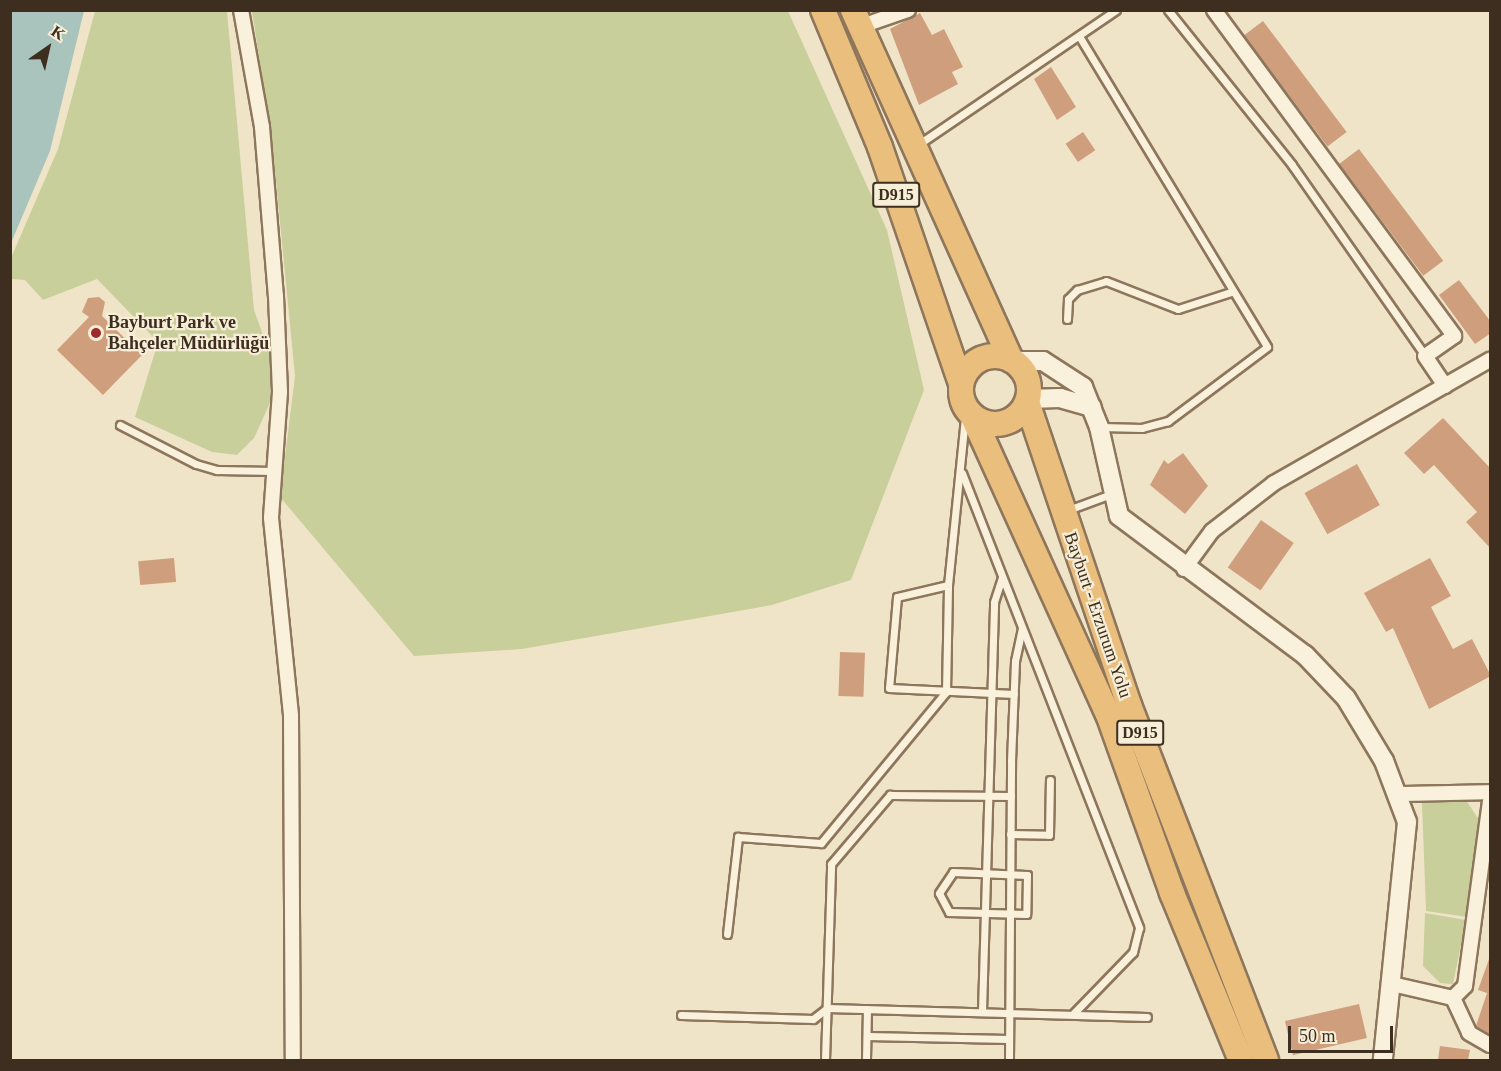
<!DOCTYPE html>
<html>
<head>
<meta charset="utf-8">
<style>
  body { margin:0 }
  #map { position:relative; width:1501px; height:1071px; overflow:hidden; background:#f0e4c8; font-family:Georgia,serif }
  div>[style] { position:absolute }
  .green>* { inset:0; background:#c9cf9b }
  .water>* { inset:0; background:#a9c4bc }
  .building>* { inset:0; background:#cf9f7d; transform-origin:0 0 }
  .roads { filter:drop-shadow(2px 0 #8d765c) drop-shadow(-2px 0 #8d765c) drop-shadow(0 2px #8d765c) drop-shadow(0 -2px #8d765c) }
  .service>* { height:7px; margin:-3.5px; padding:0 3.5px; transform-origin:3.5px; border-radius:3.5px; background:#faf1dc }
  .minor>* { height:14px; margin:-7px; padding:0 7px; transform-origin:7px; border-radius:7px; background:#faf1dc }
  .tertiary>* { height:18px; margin:-9px; padding:0 9px; transform-origin:9px; border-radius:9px; background:#faf1dc }
  .trunk>* { height:24px; margin:-12px; padding:0 12px; transform-origin:12px; border-radius:12px; background:#eabe7c }
  .trunk>.ring { margin:-12px; padding:0; box-sizing:content-box; background:none; border:24px solid #eabe7c; border-radius:50% }
  .dots>* { width:16px; height:16px; translate:-50% -50%; box-sizing:border-box; border:3px solid #f7eed8; border-radius:50% }
  span { translate:-50% -50%; white-space:nowrap; text-align:center; line-height:1.15; -webkit-text-stroke:4.5px #f7eed8; paint-order:stroke }
  .shield-label span { padding:2px 4px; background:#f7eed8; border:2px solid; border-radius:4px; -webkit-text-stroke-width:0 }
  .shield-label { font-size:16px; color:#3d2e20; font-weight:700 }
  .poi-label { font-size:18px; color:#3d2e20; font-weight:700 }
  .left { translate:0 -50%; text-align:left }
  .street-label { font-size:18px; color:#3d2e20 }
  .frame { position:absolute; inset:0; border:12px solid #3d2e20; pointer-events:none }
  .north { position:absolute; left:18px; top:18px; width:60px; height:60px; -webkit-text-stroke:4px #f7eed8; paint-order:stroke; rotate:34deg; font-size:16px; font-weight:700; line-height:24px; text-align:center; color:#3d2e20 }
  .north::after { content:''; display:block; margin:auto; width:21px; height:27px; background:#3d2e20; clip-path:polygon(50% 0,100% 100%,50% 72%,0 100%) }
  .scale { position:absolute; left:1288px; top:1026px; width:105px; height:27px; box-sizing:border-box; border:3px solid #3d2e20; border-top:0; padding-left:8px; font-size:18px; line-height:21px; white-space:nowrap; color:#3d2e20; -webkit-text-stroke:4px #f7eed8; paint-order:stroke }
</style>
</head>
<body>
<div id="map">
  <div class="green">
    <i style="clip-path:polygon(95px 11px,227px 11px,254px 310px,272px 360px,270px 403px,254px 438px,237px 455px,212px 452px,135px 417px,158px 342px,97px 279px,43px 300px,25px 280px,11px 279px,11px 258px,58px 149px)"></i>
    <i style="clip-path:polygon(252px 11px,788px 11px,887px 230px,924px 390px,851px 580px,772px 605px,522px 649px,414px 656px,280px 497px,295px 376px,272px 140px)"></i>
    <i style="clip-path:polygon(1466px 800px,1479px 820px,1467px 917px,1426px 911px,1422px 803px)"></i>
    <i style="clip-path:polygon(1425px 913px,1466px 920px,1453px 984px,1440px 983px,1423px 966px)"></i>
  </div>
  <div class="water">
    <i style="clip-path:polygon(11px 10px,84px 11px,50px 151px,11px 243px)"></i>
  </div>
  <div class="building">
    <i style="clip-path:polygon(920px 13px,932px 35px,944px 29px,963px 67px,952px 72px,958px 84px,919px 105px,890px 29px)"></i>
    <i style="left:1263px;top:21px;width:139px;height:24px;rotate:53deg"></i>
    <i style="clip-path:polygon(1051px 67px,1076px 107px,1057px 120px,1034px 79px)"></i>
    <i style="left:1083px;top:132px;width:22px;height:21px;rotate:56deg"></i>
    <i style="left:1359px;top:149px;width:140px;height:25px;rotate:53deg"></i>
    <i style="clip-path:polygon(1459px 280px,1491px 322px,1491px 333px,1475px 344px,1439px 295px)"></i>
    <i style="clip-path:polygon(99px 297px,105px 302px,102px 316px,142px 355px,103px 395px,57px 350px,89px 317px,82px 312px,88px 298px)"></i>
    <i style="clip-path:polygon(1443px 418px,1491px 469px,1491px 549px,1466px 522px,1477px 512px,1434px 465px,1424px 474px,1404px 453px)"></i>
    <i style="clip-path:polygon(1183px 453px,1208px 486px,1185px 514px,1150px 485px,1164px 460px,1168px 464px)"></i>
    <i style="left:1357px;top:464px;width:47px;height:60px;rotate:61deg"></i>
    <i style="left:1261px;top:520px;width:40px;height:58px;rotate:35deg"></i>
    <i style="left:174px;top:558px;width:24px;height:36px;rotate:85deg"></i>
    <i style="clip-path:polygon(1430px 558px,1451px 596px,1431px 607px,1453px 649px,1472px 639px,1491px 676px,1429px 709px,1393px 628px,1386px 632px,1364px 593px)"></i>
    <i style="left:840px;top:652px;width:25px;height:44px;rotate:2deg"></i>
    <i style="clip-path:polygon(1489px 959px,1491px 959px,1491px 1035px,1476px 1026px,1487px 993px,1478px 990px)"></i>
    <i style="left:1359px;top:1004px;width:35px;height:76px;rotate:77deg"></i>
    <i style="clip-path:polygon(1440px 1046px,1470px 1050px,1468px 1060px,1438px 1060px)"></i>
  </div>
  <div class="roads">
    <div class="service">
      <i style="left:1168px;top:10px;width:198px;rotate:51.3deg"></i>
      <i style="left:1292px;top:165px;width:233px;rotate:55.1deg"></i>
      <i style="left:1079px;top:36px;width:363px;rotate:58.8deg"></i>
      <i style="left:1267px;top:347px;width:124px;rotate:143.2deg"></i>
      <i style="left:1168px;top:421px;width:27px;rotate:165deg"></i>
      <i style="left:1142px;top:428px;width:41px;rotate:-178.6deg"></i>
      <i style="left:919px;top:144px;width:238px;rotate:-34.2deg"></i>
      <i style="left:1067px;top:319px;width:20px;rotate:-87deg"></i>
      <i style="left:1068px;top:299px;width:13px;rotate:-45deg"></i>
      <i style="left:1077px;top:290px;width:30px;rotate:-17deg"></i>
      <i style="left:1106px;top:281px;width:77px;rotate:21.3deg"></i>
      <i style="left:1178px;top:309px;width:56px;rotate:-17.8deg"></i>
      <i style="left:120px;top:425px;width:85px;rotate:27.2deg"></i>
      <i style="left:196px;top:464px;width:22px;rotate:16deg"></i>
      <i style="left:217px;top:470px;width:57px;rotate:1deg"></i>
      <i style="left:962px;top:473px;width:488px;rotate:68.7deg"></i>
      <i style="left:1139px;top:928px;width:25px;rotate:104deg"></i>
      <i style="left:1133px;top:952px;width:86px;rotate:134.1deg"></i>
      <i style="left:1068px;top:510px;width:46px;rotate:-20.4deg"></i>
      <i style="left:948px;top:585px;width:52px;rotate:166.8deg"></i>
      <i style="left:897px;top:597px;width:91px;rotate:95deg"></i>
      <i style="left:889px;top:688px;width:125px;rotate:2.7deg"></i>
      <i style="left:1010px;top:834px;width:39px;rotate:1deg"></i>
      <i style="left:1049px;top:835px;width:55px;rotate:-89deg"></i>
      <i style="left:953px;top:872px;width:74px;rotate:2.3deg"></i>
      <i style="left:1027px;top:875px;width:39px;rotate:91deg"></i>
      <i style="left:1026px;top:914px;width:77px;rotate:-178.5deg"></i>
      <i style="left:949px;top:912px;width:21px;rotate:-118deg"></i>
      <i style="left:939px;top:893px;width:25px;rotate:-56deg"></i>
      <i style="left:727px;top:934px;width:98px;rotate:-83.5deg"></i>
      <i style="left:738px;top:837px;width:83px;rotate:4.1deg"></i>
      <i style="left:821px;top:843px;width:196px;rotate:-50.4deg"></i>
      <i style="left:946px;top:692px;width:107px;rotate:-88.9deg"></i>
      <i style="left:948px;top:585px;width:167px;rotate:-84.2deg"></i>
      <i style="left:982px;top:1011px;width:409px;rotate:-88.3deg"></i>
      <i style="left:994px;top:602px;width:26px;rotate:-72deg"></i>
      <i style="left:681px;top:1015px;width:132px;rotate:1.7deg"></i>
      <i style="left:813px;top:1019px;width:18px;rotate:-38deg"></i>
      <i style="left:827px;top:1008px;width:320px;rotate:1.6deg"></i>
      <i style="left:867px;top:1036px;width:141px;rotate:1.2deg"></i>
      <i style="left:825px;top:1060px;width:196px;rotate:-88.2deg"></i>
      <i style="left:831px;top:864px;width:91px;rotate:-49.5deg"></i>
      <i style="left:890px;top:795px;width:121px;rotate:0.5deg"></i>
      <i style="left:866px;top:1060px;width:51px;rotate:-88.9deg"></i>
      <i style="left:1009px;top:1060px;width:299px;rotate:-89.6deg"></i>
      <i style="left:1011px;top:761px;width:100px;rotate:-87.7deg"></i>
      <i style="left:1015px;top:661px;width:33px;rotate:-78deg"></i>
    </div>
    <div class="minor">
      <i style="left:241px;top:10px;width:119px;rotate:79.8deg"></i>
      <i style="left:262px;top:127px;width:170px;rotate:85.3deg"></i>
      <i style="left:276px;top:296px;width:96px;rotate:87.6deg"></i>
      <i style="left:280px;top:392px;width:126px;rotate:94.1deg"></i>
      <i style="left:271px;top:518px;width:199px;rotate:84.2deg"></i>
      <i style="left:291px;top:716px;width:344px;rotate:89.7deg"></i>
      <i style="left:1214px;top:10px;width:405px;rotate:53.6deg"></i>
      <i style="left:1454px;top:336px;width:35px;rotate:145deg"></i>
      <i style="left:1425px;top:356px;width:36px;rotate:56deg"></i>
      <i style="left:859px;top:27px;width:52px;rotate:-19.1deg"></i>
      <i style="left:1184px;top:569px;width:47px;rotate:-53.6deg"></i>
      <i style="left:1212px;top:531px;width:78px;rotate:-37.7deg"></i>
      <i style="left:1274px;top:483px;width:249px;rotate:-29.7deg"></i>
      <i style="left:1398px;top:794px;width:92px;rotate:-1.2deg"></i>
      <i style="left:1392px;top:984px;width:63px;rotate:12.9deg"></i>
      <i style="left:1453px;top:998px;width:17px;rotate:-45deg"></i>
      <i style="left:1465px;top:986px;width:186px;rotate:-82.3deg"></i>
      <i style="left:1453px;top:998px;width:38px;rotate:65deg"></i>
      <i style="left:1469px;top:1033px;width:24px;rotate:30deg"></i>
    </div>
    <div class="tertiary">
      <i style="left:1013px;top:361px;width:30px"></i>
      <i style="left:1043px;top:361px;width:48px;rotate:33deg"></i>
      <i style="left:1083px;top:387px;width:43px;rotate:68.2deg"></i>
      <i style="left:1099px;top:427px;width:91px;rotate:77.3deg"></i>
      <i style="left:1119px;top:516px;width:232px;rotate:36.8deg"></i>
      <i style="left:1305px;top:655px;width:59px;rotate:46.4deg"></i>
      <i style="left:1346px;top:698px;width:74px;rotate:58.9deg"></i>
      <i style="left:1384px;top:761px;width:65px;rotate:69.3deg"></i>
      <i style="left:1407px;top:822px;width:239px;rotate:95.8deg"></i>
      <i style="left:1028px;top:399px;width:32px;rotate:-2deg"></i>
      <i style="left:1060px;top:398px;width:33px;rotate:16deg"></i>
    </div>
    <div class="trunk">
      <i style="left:823px;top:10px;width:148px;rotate:67.4deg"></i>
      <i style="left:880px;top:147px;width:250px;rotate:71.1deg"></i>
      <i style="left:853px;top:10px;width:384px;rotate:65.7deg"></i>
      <i class="ring" style="left:961px;top:356px;width:44px;height:44px"></i>
      <i style="left:1027px;top:402px;width:320px;rotate:71.4deg"></i>
      <i style="left:1129px;top:705px;width:381px;rotate:68.9deg"></i>
      <i style="left:973px;top:417px;width:326px;rotate:65.6deg"></i>
      <i style="left:1108px;top:714px;width:190px;rotate:70.3deg"></i>
      <i style="left:1172px;top:893px;width:181px;rotate:67.6deg"></i>
    </div>
  </div>
  <div class="dots">
    <i style="left:96px;top:333px;background:#9e2a2b"></i>
  </div>
  <div class="shield-label">
    <span style="left:896px;top:195px">D915</span>
    <span style="left:1140px;top:733px">D915</span>
  </div>
  <div class="poi-label">
    <span class="left" style="left:108px;top:333px">Bayburt Park ve<br>Bahçeler Müdürlüğü</span>
  </div>
  <div class="street-label">
    <span style="left:1098px;top:615px;rotate:71deg">Bayburt - Erzurum Yolu</span>
  </div>
  <div class="frame"></div>
  <div class="north">K</div>
  <div class="scale">50 m</div>
</div>
</body>
</html>
